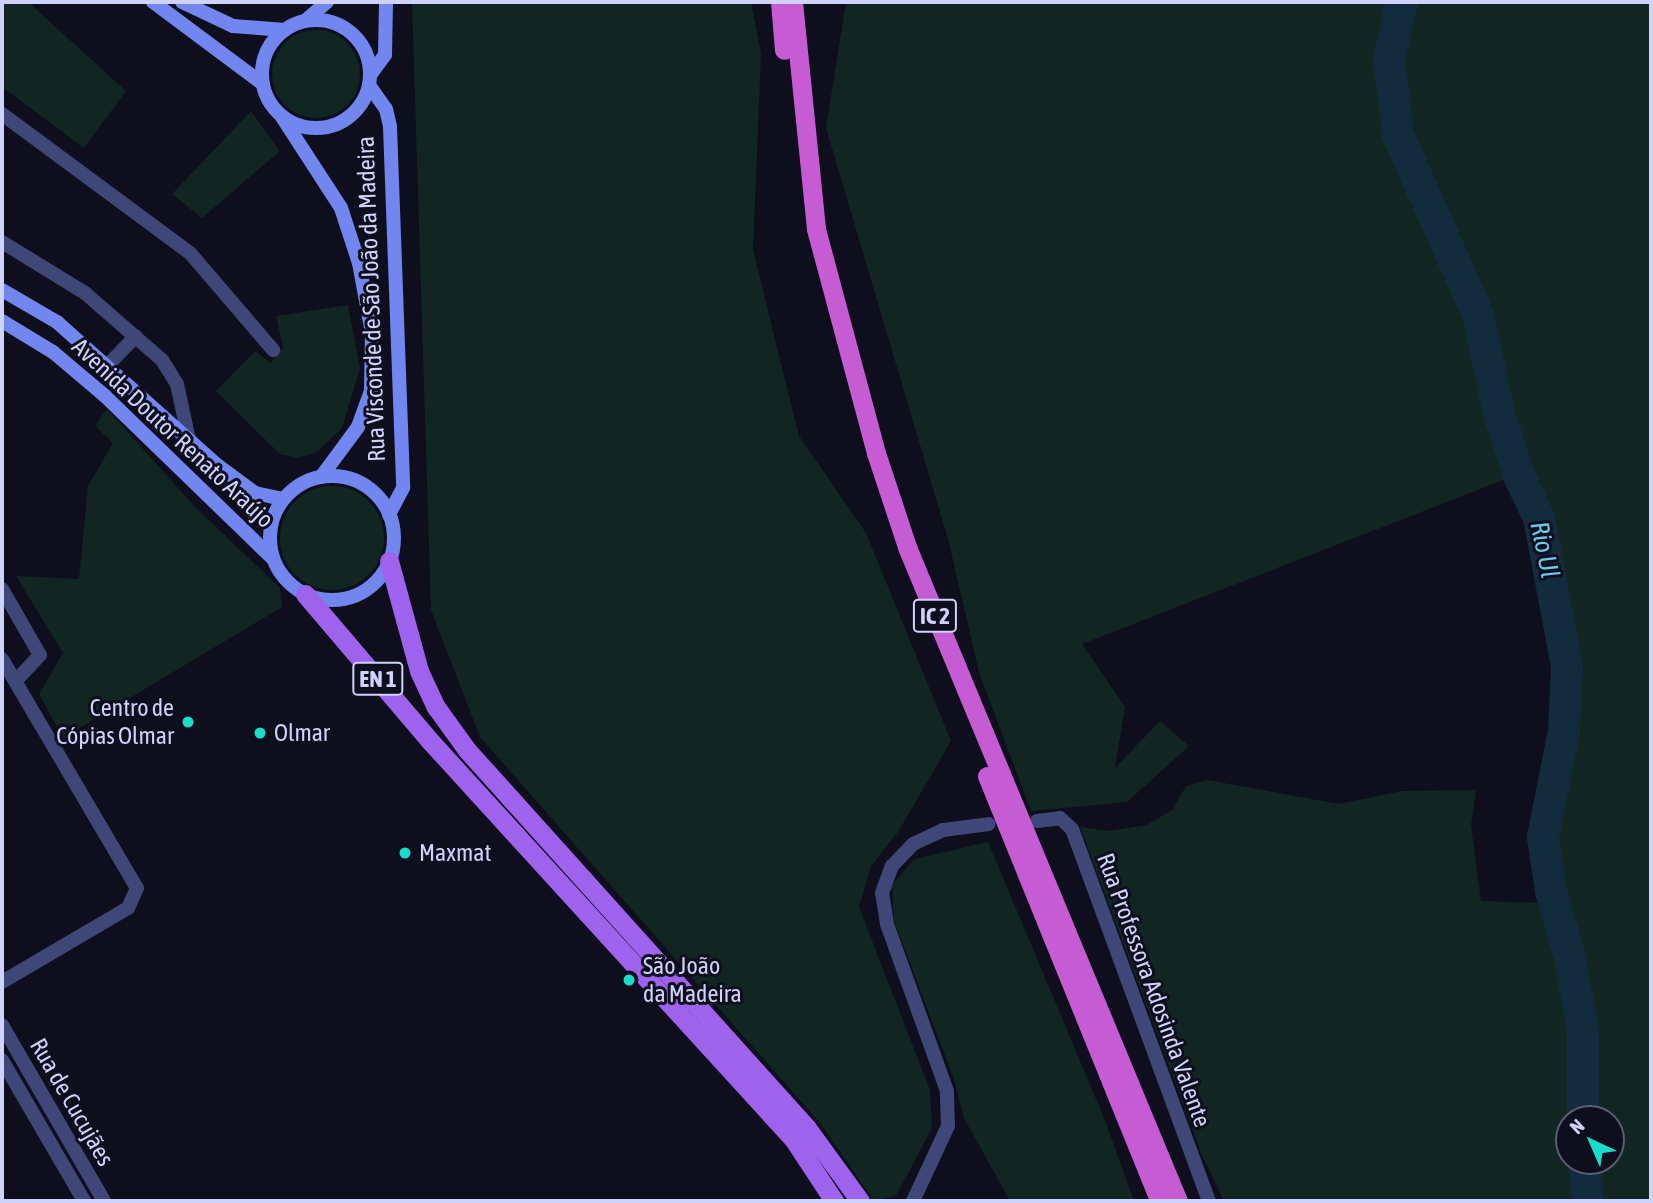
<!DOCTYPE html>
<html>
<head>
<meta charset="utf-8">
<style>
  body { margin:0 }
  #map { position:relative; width:1653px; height:1203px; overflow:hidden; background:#0e0e1d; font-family:"Asap Condensed",sans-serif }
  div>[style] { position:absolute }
  .green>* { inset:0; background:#122621 }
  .round { border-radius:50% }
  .river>* { height:32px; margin:-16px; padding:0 16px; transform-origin:16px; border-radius:16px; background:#122b3d }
  .minor>* { height:14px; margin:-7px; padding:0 7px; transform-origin:7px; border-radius:7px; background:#3e4777 }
  .tertiary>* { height:14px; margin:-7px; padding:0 7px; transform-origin:7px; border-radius:7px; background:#3e4777 }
  .secondary>* { height:14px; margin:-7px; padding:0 7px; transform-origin:7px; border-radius:7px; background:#7186ef }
  .secondary>.ring { margin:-7px; padding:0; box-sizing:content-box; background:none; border:14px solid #7186ef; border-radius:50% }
  .primary>* { height:19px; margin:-9.5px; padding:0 9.5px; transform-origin:9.5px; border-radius:9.5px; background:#9e62ed }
  .trunk>* { height:19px; margin:-9.5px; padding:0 9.5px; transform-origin:9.5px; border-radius:9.5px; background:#c55cd4 }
  .dots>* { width:19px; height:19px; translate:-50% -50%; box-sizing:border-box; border:4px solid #0e0e1d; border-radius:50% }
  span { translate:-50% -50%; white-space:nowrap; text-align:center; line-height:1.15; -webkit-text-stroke:6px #0e0e1d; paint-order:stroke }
  .shield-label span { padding:2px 5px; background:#0e0e1d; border:2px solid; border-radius:5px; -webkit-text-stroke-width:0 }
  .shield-label { font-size:23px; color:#cfd2fa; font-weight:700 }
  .street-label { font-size:24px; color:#cfd2fa }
  .poi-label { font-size:24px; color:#cfd2fa }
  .right { translate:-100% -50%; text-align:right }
  .left { translate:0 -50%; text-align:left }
  .water-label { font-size:26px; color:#68caee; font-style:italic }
  .frame { position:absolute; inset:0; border:4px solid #cfd2fa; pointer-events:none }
  .north { position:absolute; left:1555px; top:1105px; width:70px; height:70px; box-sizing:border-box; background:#0e0e1d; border:2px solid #5b5c75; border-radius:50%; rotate:316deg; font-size:19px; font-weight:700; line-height:28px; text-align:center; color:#cfd2fa }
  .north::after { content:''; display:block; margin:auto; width:24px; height:32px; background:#19dcca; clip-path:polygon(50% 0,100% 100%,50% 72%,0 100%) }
</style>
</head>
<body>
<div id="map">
  <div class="green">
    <i style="clip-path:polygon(2px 2px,28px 2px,126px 91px,84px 148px,2px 87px)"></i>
    <i style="clip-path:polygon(412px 2px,751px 2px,761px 53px,753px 250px,799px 436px,866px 533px,951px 741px,898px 832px,871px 866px,859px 907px,930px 1090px,932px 1128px,896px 1196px,874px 1201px,820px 1123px,480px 737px,431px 610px)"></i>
    <i style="clip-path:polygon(846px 2px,1651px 2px,1651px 1201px,1593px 1201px,1592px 1195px,1590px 1161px,1611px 1161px,1611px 1119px,1589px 1119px,1586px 999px,1556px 889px,1548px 838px,1570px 743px,1573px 677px,1561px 592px,1529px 470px,1082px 644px,1125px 707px,1115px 768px,1160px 721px,1189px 746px,1127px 802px,1031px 811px,979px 672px,948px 539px,826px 128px)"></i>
    <i class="round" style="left:272px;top:30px;width:88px;height:88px"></i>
    <i style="clip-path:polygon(251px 111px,280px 151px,202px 218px,172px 194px)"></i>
    <i style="clip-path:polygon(348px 305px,360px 368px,342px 428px,317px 452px,298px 458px,280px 454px,216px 391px,255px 351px,271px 363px,283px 347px,276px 316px)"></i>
    <i style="clip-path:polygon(107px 409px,196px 508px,280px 588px,282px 607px,63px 738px,39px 694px,63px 653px,16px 576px,79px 579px,88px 486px,113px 443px,95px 426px)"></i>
    <i class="round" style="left:280px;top:486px;width:104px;height:104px"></i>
    <i style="clip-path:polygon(1207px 780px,1339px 804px,1402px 791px,1476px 790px,1471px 825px,1481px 901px,1546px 903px,1560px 956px,1574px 1032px,1569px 1161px,1577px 1161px,1581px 1201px,1224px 1201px,1202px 1155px,1080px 827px,1108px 831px,1147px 825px,1172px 810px,1186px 786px)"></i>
    <i style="clip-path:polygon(988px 842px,1104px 1118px,1134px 1201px,1010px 1201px,964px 1118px,954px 1079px,894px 921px,892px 885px,914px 859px)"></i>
  </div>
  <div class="river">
    <i style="left:1402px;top:2px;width:58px;rotate:102.8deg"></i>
    <i style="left:1389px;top:59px;width:77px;rotate:83.2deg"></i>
    <i style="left:1398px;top:135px;width:197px;rotate:66deg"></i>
    <i style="left:1478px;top:315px;width:100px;rotate:77.9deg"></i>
    <i style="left:1499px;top:413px;width:66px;rotate:72.4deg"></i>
    <i style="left:1519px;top:476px;width:47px;rotate:64.5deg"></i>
    <i style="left:1539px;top:518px;width:151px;rotate:79.3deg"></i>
    <i style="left:1567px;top:666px;width:65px;rotate:92.6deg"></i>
    <i style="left:1564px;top:731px;width:108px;rotate:101.2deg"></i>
    <i style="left:1543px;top:837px;width:55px;rotate:81.6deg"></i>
    <i style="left:1551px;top:891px;width:70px;rotate:74.2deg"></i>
    <i style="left:1570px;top:958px;width:74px;rotate:79.9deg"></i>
    <i style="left:1583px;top:1031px;width:88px;rotate:90deg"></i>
    <i style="left:1584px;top:1161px;width:40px;rotate:84.3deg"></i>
  </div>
  <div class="minor">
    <i style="left:2px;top:114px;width:234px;rotate:36.5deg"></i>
    <i style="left:190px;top:253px;width:128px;rotate:49.4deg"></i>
    <i style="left:2px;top:242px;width:97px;rotate:31.6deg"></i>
    <i style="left:85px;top:293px;width:102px;rotate:41deg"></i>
    <i style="left:162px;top:360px;width:28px;rotate:58deg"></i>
    <i style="left:177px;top:384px;width:57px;rotate:77.9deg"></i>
    <i style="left:108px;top:365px;width:40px;rotate:-46deg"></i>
    <i style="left:2px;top:589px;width:76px;rotate:60.1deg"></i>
    <i style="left:40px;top:655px;width:35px;rotate:133deg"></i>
    <i style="left:2px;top:659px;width:266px;rotate:59.5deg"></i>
    <i style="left:137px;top:888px;width:22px;rotate:114deg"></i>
    <i style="left:128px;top:908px;width:146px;rotate:149.6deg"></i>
    <i style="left:1037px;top:821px;width:23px;rotate:-7deg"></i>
    <i style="left:1060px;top:818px;width:16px;rotate:43deg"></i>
    <i style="left:1072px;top:829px;width:396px;rotate:69.8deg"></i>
    <i style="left:913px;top:1201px;width:83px;rotate:-65deg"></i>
    <i style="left:948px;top:1126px;width:35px;rotate:-92deg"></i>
    <i style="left:947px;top:1091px;width:177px;rotate:-109.8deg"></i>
    <i style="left:887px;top:924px;width:31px;rotate:-99deg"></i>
    <i style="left:882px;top:893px;width:29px;rotate:-70deg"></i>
    <i style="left:892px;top:866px;width:30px;rotate:-46deg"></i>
    <i style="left:913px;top:844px;width:33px;rotate:-25deg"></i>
    <i style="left:943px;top:830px;width:46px;rotate:-7.4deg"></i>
  </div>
  <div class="tertiary">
    <i style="left:2px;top:1025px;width:203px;rotate:59.9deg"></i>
    <i style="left:2px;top:1060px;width:163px;rotate:59.8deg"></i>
  </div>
  <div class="secondary">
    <i style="left:153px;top:2px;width:137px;rotate:36.7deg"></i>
    <i style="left:182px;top:2px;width:56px;rotate:25.2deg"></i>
    <i style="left:233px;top:26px;width:52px;rotate:4.4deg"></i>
    <i class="ring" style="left:262px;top:20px;width:94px;height:94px"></i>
    <i style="left:305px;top:21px;width:29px;rotate:-41deg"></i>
    <i style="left:371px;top:74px;width:24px;rotate:-54deg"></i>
    <i style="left:385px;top:55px;width:53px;rotate:-88.9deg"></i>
    <i style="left:369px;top:85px;width:29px;rotate:55deg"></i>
    <i style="left:386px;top:109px;width:18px;rotate:77deg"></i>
    <i style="left:390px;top:127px;width:361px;rotate:87.9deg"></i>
    <i style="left:403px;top:488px;width:30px;rotate:118deg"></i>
    <i style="left:282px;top:117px;width:108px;rotate:57deg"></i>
    <i style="left:341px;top:208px;width:58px;rotate:71.9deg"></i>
    <i style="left:359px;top:263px;width:71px;rotate:79.5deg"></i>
    <i style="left:372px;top:333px;width:58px;rotate:91deg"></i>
    <i style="left:371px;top:391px;width:38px;rotate:110deg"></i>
    <i style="left:358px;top:427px;width:62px;rotate:126.5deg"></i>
    <i style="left:2px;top:290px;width:64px;rotate:30.2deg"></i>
    <i style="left:57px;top:322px;width:215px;rotate:41.8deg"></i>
    <i style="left:217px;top:465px;width:47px;rotate:36.4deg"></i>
    <i style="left:255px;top:493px;width:29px;rotate:12deg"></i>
    <i style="left:2px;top:321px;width:60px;rotate:31.3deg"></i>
    <i style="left:53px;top:352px;width:68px;rotate:40.2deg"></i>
    <i style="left:105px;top:396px;width:234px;rotate:44.1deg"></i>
    <i class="ring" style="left:270px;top:476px;width:110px;height:110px"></i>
  </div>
  <div class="primary">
    <i style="left:389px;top:561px;width:114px;rotate:74.7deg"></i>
    <i style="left:419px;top:671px;width:40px;rotate:65deg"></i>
    <i style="left:436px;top:707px;width:53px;rotate:54.2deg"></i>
    <i style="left:467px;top:750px;width:508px;rotate:48.03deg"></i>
    <i style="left:807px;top:1128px;width:90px;rotate:54deg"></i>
    <i style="left:305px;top:594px;width:194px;rotate:49.6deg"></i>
    <i style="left:431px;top:742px;width:539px;rotate:47.63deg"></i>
    <i style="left:794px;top:1140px;width:73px;rotate:56.7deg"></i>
  </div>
  <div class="trunk">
    <i style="left:780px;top:2px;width:48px;rotate:85.2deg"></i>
    <i style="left:793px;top:2px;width:228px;rotate:84.2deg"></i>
    <i style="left:816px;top:229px;width:232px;rotate:75deg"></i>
    <i style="left:876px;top:453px;width:99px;rotate:71.7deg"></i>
    <i style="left:907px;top:547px;width:708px;rotate:67.49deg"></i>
    <i style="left:987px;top:776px;width:459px;rotate:67.9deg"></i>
  </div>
  <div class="dots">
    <i style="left:188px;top:722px;background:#19dcca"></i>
    <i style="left:260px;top:733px;background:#19dcca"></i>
    <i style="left:405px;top:853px;background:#19dcca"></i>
    <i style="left:629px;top:980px;background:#19dcca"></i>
  </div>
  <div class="shield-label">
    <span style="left:935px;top:616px">IC 2</span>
    <span style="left:378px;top:679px">EN 1</span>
  </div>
  <div class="street-label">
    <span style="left:371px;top:299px;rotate:-92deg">Rua Visconde de São João da Madeira</span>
    <span style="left:173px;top:433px;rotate:43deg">Avenida Doutor Renato Araújo</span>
    <span style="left:1154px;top:990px;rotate:70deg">Rua Professora Adosinda Valente</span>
    <span style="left:72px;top:1102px;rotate:60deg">Rua de Cucujães</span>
  </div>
  <div class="poi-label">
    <span class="right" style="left:174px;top:722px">Centro de<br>Cópias Olmar</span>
    <span class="left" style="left:274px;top:733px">Olmar</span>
    <span class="left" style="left:419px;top:853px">Maxmat</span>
    <span class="left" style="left:643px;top:980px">São João<br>da Madeira</span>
  </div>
  <div class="water-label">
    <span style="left:1544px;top:550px;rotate:78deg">Rio Ul</span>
  </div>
  <div class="frame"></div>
  <div class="north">N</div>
</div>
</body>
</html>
